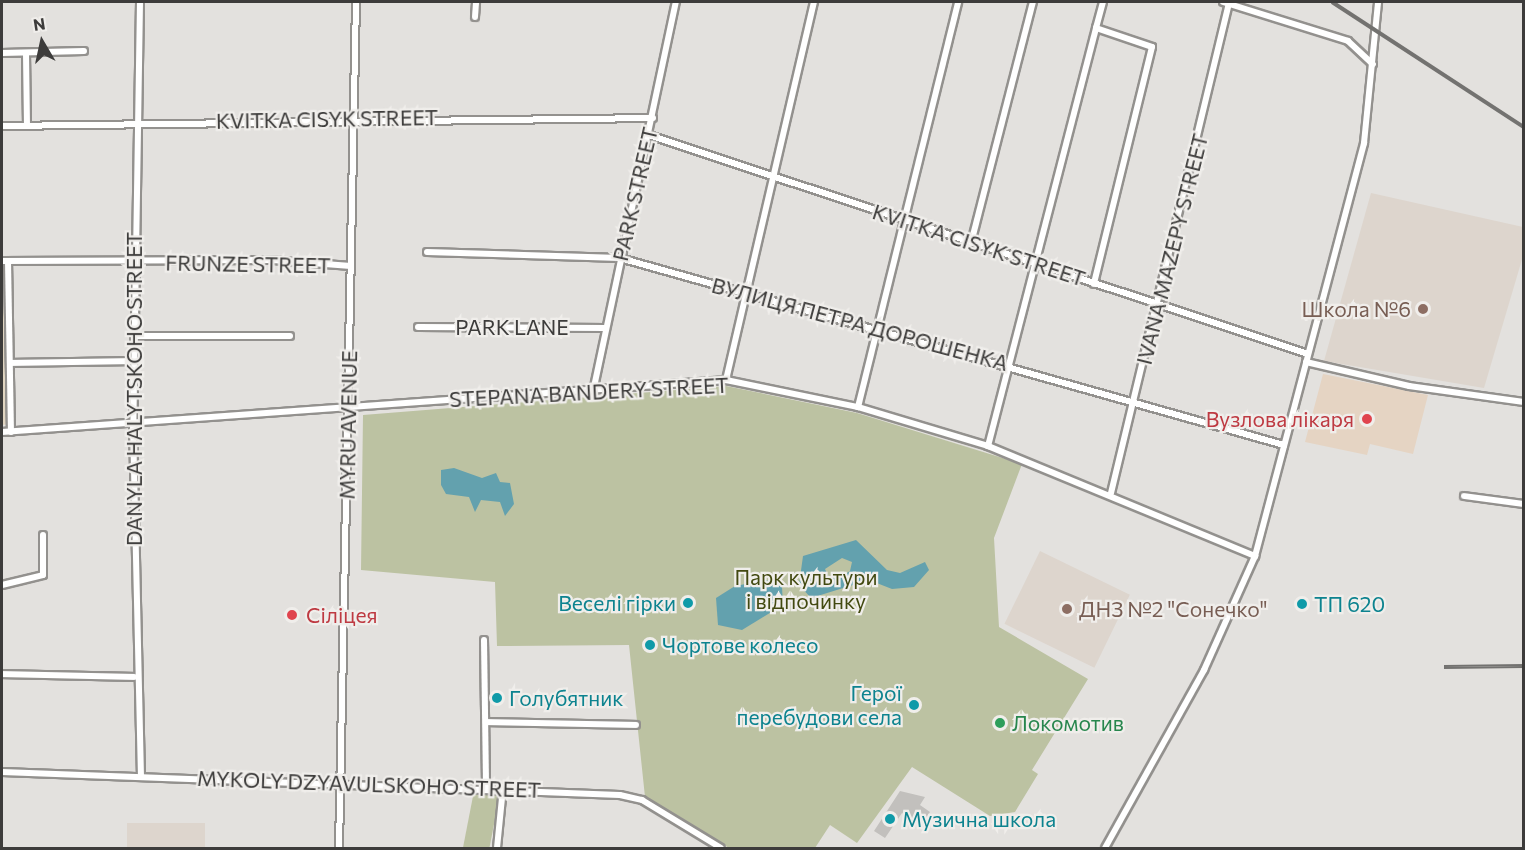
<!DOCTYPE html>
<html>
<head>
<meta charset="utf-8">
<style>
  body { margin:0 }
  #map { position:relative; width:1525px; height:850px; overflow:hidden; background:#e3e1de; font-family:Commissioner,sans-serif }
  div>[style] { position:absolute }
  .built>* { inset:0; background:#ddd5cd; transform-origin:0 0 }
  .industrial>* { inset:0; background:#e1d6c2 }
  .medical>* { inset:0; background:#e5d4c3 }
  .green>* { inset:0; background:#bcc2a2; transform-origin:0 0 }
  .water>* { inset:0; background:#63a1ae }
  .building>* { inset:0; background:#c2c0bd }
  .roads { filter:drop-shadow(2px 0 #93918e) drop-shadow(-2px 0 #93918e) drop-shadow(0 2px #93918e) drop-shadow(0 -2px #93918e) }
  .minor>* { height:6px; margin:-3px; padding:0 3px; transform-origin:3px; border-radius:3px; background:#fff }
  .rail>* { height:4px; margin-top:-2px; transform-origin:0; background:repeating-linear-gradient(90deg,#f0eeeb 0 4.5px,#737270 0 9px); box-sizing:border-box; border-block:2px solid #737270 }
  .dots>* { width:16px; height:16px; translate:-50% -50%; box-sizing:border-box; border:3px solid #f0eeeb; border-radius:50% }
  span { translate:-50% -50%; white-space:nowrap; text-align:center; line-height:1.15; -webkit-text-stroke:4.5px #f0eeeb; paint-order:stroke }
  .street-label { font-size:21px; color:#3d3c3b }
  .education-label { font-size:21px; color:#785e54 }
  .right { translate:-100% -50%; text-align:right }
  .left { translate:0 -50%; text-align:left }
  .health-label { font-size:21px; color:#be3a42 }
  .park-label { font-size:21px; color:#424910 }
  .culture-label { font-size:21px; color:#0d838f }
  .leisure-label { font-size:21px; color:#27864d }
  .frame { position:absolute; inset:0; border:3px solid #3d3c3b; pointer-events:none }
  .north { position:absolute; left:12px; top:12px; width:60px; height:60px; -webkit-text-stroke:4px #f0eeeb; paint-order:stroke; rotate:351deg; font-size:16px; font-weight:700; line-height:24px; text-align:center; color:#3d3c3b }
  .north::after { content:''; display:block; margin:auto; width:21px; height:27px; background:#3d3c3b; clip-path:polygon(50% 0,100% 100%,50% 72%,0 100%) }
</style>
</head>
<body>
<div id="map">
  <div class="built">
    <i style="clip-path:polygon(1371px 193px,1523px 227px,1523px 256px,1484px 388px,1324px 361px)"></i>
    <i style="left:1040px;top:551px;width:100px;height:81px;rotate:26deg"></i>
    <i style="left:127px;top:823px;width:78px;height:25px"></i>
  </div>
  <div class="industrial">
    <i style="clip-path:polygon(2px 271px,9px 424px,2px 425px)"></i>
  </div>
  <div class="medical">
    <i style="clip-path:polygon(1323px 374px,1428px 395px,1413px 454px,1370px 444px,1367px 455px,1305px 442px)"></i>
  </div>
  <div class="green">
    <i style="clip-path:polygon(726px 386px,857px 413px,1022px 464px,994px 538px,999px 627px,1088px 679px,1032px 770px,1038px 774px,1015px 812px,990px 816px,912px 767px,857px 843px,830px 825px,815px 848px,729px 848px,645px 797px,629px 645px,497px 646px,495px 582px,361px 570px,363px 415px)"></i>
    <i style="left:474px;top:791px;width:26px;height:57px;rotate:11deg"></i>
  </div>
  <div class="water">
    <i style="clip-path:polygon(454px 468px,482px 478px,496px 473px,500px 482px,510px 483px,514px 504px,505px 516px,500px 502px,481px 500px,475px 512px,469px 497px,446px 494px,441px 485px,441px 470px)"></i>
    <i style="clip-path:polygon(evenodd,856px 540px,887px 570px,900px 573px,925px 562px,929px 570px,914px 587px,892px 589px,869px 580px,811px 598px,799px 585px,803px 556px,856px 540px,842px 558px,852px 562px,850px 571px,838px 579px,828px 576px,825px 569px,842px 558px)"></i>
    <i style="clip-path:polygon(766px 580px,782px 587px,783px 605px,742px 630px,718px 625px,716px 598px,735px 586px)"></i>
  </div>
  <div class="building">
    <i style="clip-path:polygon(900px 791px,925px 797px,920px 805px,930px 812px,921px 825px,902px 813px,885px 838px,874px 831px)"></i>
  </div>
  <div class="roads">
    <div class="minor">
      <i style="left:140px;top:2px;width:423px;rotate:90.9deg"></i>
      <i style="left:133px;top:425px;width:351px;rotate:88.7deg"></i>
      <i style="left:1223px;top:2px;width:131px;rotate:17.3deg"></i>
      <i style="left:1348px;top:41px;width:34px;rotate:43deg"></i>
      <i style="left:475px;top:17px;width:15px;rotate:-86deg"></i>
      <i style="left:1096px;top:28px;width:27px;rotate:-75deg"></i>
      <i style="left:2px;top:53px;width:82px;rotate:-1.4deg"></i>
      <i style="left:26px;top:54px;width:72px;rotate:89.2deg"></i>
      <i style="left:2px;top:126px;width:651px;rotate:-0.7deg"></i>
      <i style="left:649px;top:135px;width:694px;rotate:18.38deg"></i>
      <i style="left:971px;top:243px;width:249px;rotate:-75.6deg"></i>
      <i style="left:427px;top:252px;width:193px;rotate:1.8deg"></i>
      <i style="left:620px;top:258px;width:690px;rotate:15.73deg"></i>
      <i style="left:2px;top:261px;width:271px;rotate:-0.2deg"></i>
      <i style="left:273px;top:260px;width:78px;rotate:4.4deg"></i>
      <i style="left:8px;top:261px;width:171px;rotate:89deg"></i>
      <i style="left:418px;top:327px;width:188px;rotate:0.3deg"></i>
      <i style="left:134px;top:336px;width:156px"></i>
      <i style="left:1306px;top:362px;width:106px;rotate:13.1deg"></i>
      <i style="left:1409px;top:386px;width:116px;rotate:7.9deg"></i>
      <i style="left:10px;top:363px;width:124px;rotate:-0.9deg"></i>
      <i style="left:726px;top:380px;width:388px;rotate:-76.9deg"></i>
      <i style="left:594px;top:387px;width:394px;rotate:-78deg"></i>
      <i style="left:858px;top:407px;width:417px;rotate:-76.1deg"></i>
      <i style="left:2px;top:432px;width:726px;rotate:-4.11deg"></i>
      <i style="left:726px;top:380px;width:135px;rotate:11.6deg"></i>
      <i style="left:858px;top:407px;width:136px;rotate:16.7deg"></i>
      <i style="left:988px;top:446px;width:289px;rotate:22.4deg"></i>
      <i style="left:988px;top:446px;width:432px;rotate:-75.5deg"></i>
      <i style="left:1096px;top:28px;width:59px;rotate:18.7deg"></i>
      <i style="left:1152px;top:47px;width:244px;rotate:103.8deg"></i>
      <i style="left:1111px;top:493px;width:504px;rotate:-76.46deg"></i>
      <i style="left:1464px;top:496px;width:61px;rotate:7.6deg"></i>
      <i style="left:2px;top:585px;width:42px;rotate:-13.7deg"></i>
      <i style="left:43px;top:575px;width:40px;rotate:-90deg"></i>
      <i style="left:484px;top:640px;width:147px;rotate:89.2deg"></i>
      <i style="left:2px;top:674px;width:132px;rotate:1.3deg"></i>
      <i style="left:486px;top:722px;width:150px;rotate:1.1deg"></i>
      <i style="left:2px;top:772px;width:618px;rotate:2.13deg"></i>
      <i style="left:620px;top:795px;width:23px;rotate:13deg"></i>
      <i style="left:642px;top:800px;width:92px;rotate:31.3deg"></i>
      <i style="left:339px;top:848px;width:846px;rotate:-88.85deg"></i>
      <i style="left:497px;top:848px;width:60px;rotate:-84.3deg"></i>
      <i style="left:1105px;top:848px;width:204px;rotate:-60.9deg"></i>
      <i style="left:1204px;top:670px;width:125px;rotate:-65.9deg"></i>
      <i style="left:1255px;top:556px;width:427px;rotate:-75.2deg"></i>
      <i style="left:1364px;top:143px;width:142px;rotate:-84.3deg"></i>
    </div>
  </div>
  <div class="rail">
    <i style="left:1332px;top:2px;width:229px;rotate:33.1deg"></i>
    <i style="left:1444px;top:667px;width:80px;rotate:-0.7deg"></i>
  </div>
  <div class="dots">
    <i style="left:1423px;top:309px;background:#8d6e63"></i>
    <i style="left:1367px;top:419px;background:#e0444e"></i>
    <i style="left:688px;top:603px;background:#0f9aa8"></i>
    <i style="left:1302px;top:604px;background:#0f9aa8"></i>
    <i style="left:1067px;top:609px;background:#8d6e63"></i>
    <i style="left:292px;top:615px;background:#e0444e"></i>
    <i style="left:650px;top:645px;background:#0f9aa8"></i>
    <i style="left:497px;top:698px;background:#0f9aa8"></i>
    <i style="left:914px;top:705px;background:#0f9aa8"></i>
    <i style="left:1000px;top:723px;background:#2e9e5b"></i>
    <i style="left:890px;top:819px;background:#0f9aa8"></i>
  </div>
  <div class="street-label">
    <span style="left:327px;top:119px;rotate:-1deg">KVITKA CISYK STREET</span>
    <span style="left:635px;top:194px;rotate:-77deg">PARK STREET</span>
    <span style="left:979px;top:245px;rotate:18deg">KVITKA CISYK STREET</span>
    <span style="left:1172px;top:249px;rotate:-76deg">IVANA MAZEPY STREET</span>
    <span style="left:248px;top:264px;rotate:1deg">FRUNZE STREET</span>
    <span style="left:860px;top:324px;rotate:15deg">ВУЛИЦЯ ПЕТРА ДОРОШЕНКА</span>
    <span style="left:512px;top:327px">PARK LANE</span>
    <span style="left:134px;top:389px;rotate:-90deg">DANYLA HALYTSKOHO STREET</span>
    <span style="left:589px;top:392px;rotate:-3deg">STEPANA BANDERY STREET</span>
    <span style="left:348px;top:425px;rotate:-89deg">MYRU AVENUE</span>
    <span style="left:369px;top:784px;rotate:2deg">MYKOLY DZYAVULSKOHO STREET</span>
  </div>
  <div class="education-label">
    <span class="right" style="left:1411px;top:309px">Школа №6</span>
    <span class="left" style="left:1079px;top:609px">ДНЗ №2 "Сонечко"</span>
  </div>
  <div class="health-label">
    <span class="right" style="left:1354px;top:419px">Вузлова лікаря</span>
    <span class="left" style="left:306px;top:615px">Сіліцея</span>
  </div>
  <div class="park-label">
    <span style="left:806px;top:589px">Парк культури<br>і відпочинку</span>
  </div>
  <div class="culture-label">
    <span class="right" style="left:676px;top:603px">Веселі гірки</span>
    <span class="left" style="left:1314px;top:604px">ТП 620</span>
    <span class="left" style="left:662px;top:645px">Чортове колесо</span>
    <span class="right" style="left:902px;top:705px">Герої<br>перебудови села</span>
    <span class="left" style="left:509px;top:698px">Голубятник</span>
    <span class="left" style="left:902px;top:819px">Музична школа</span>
  </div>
  <div class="leisure-label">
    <span class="left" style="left:1012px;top:723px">Локомотив</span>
  </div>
  <div class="frame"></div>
  <div class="north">N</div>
</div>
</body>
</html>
